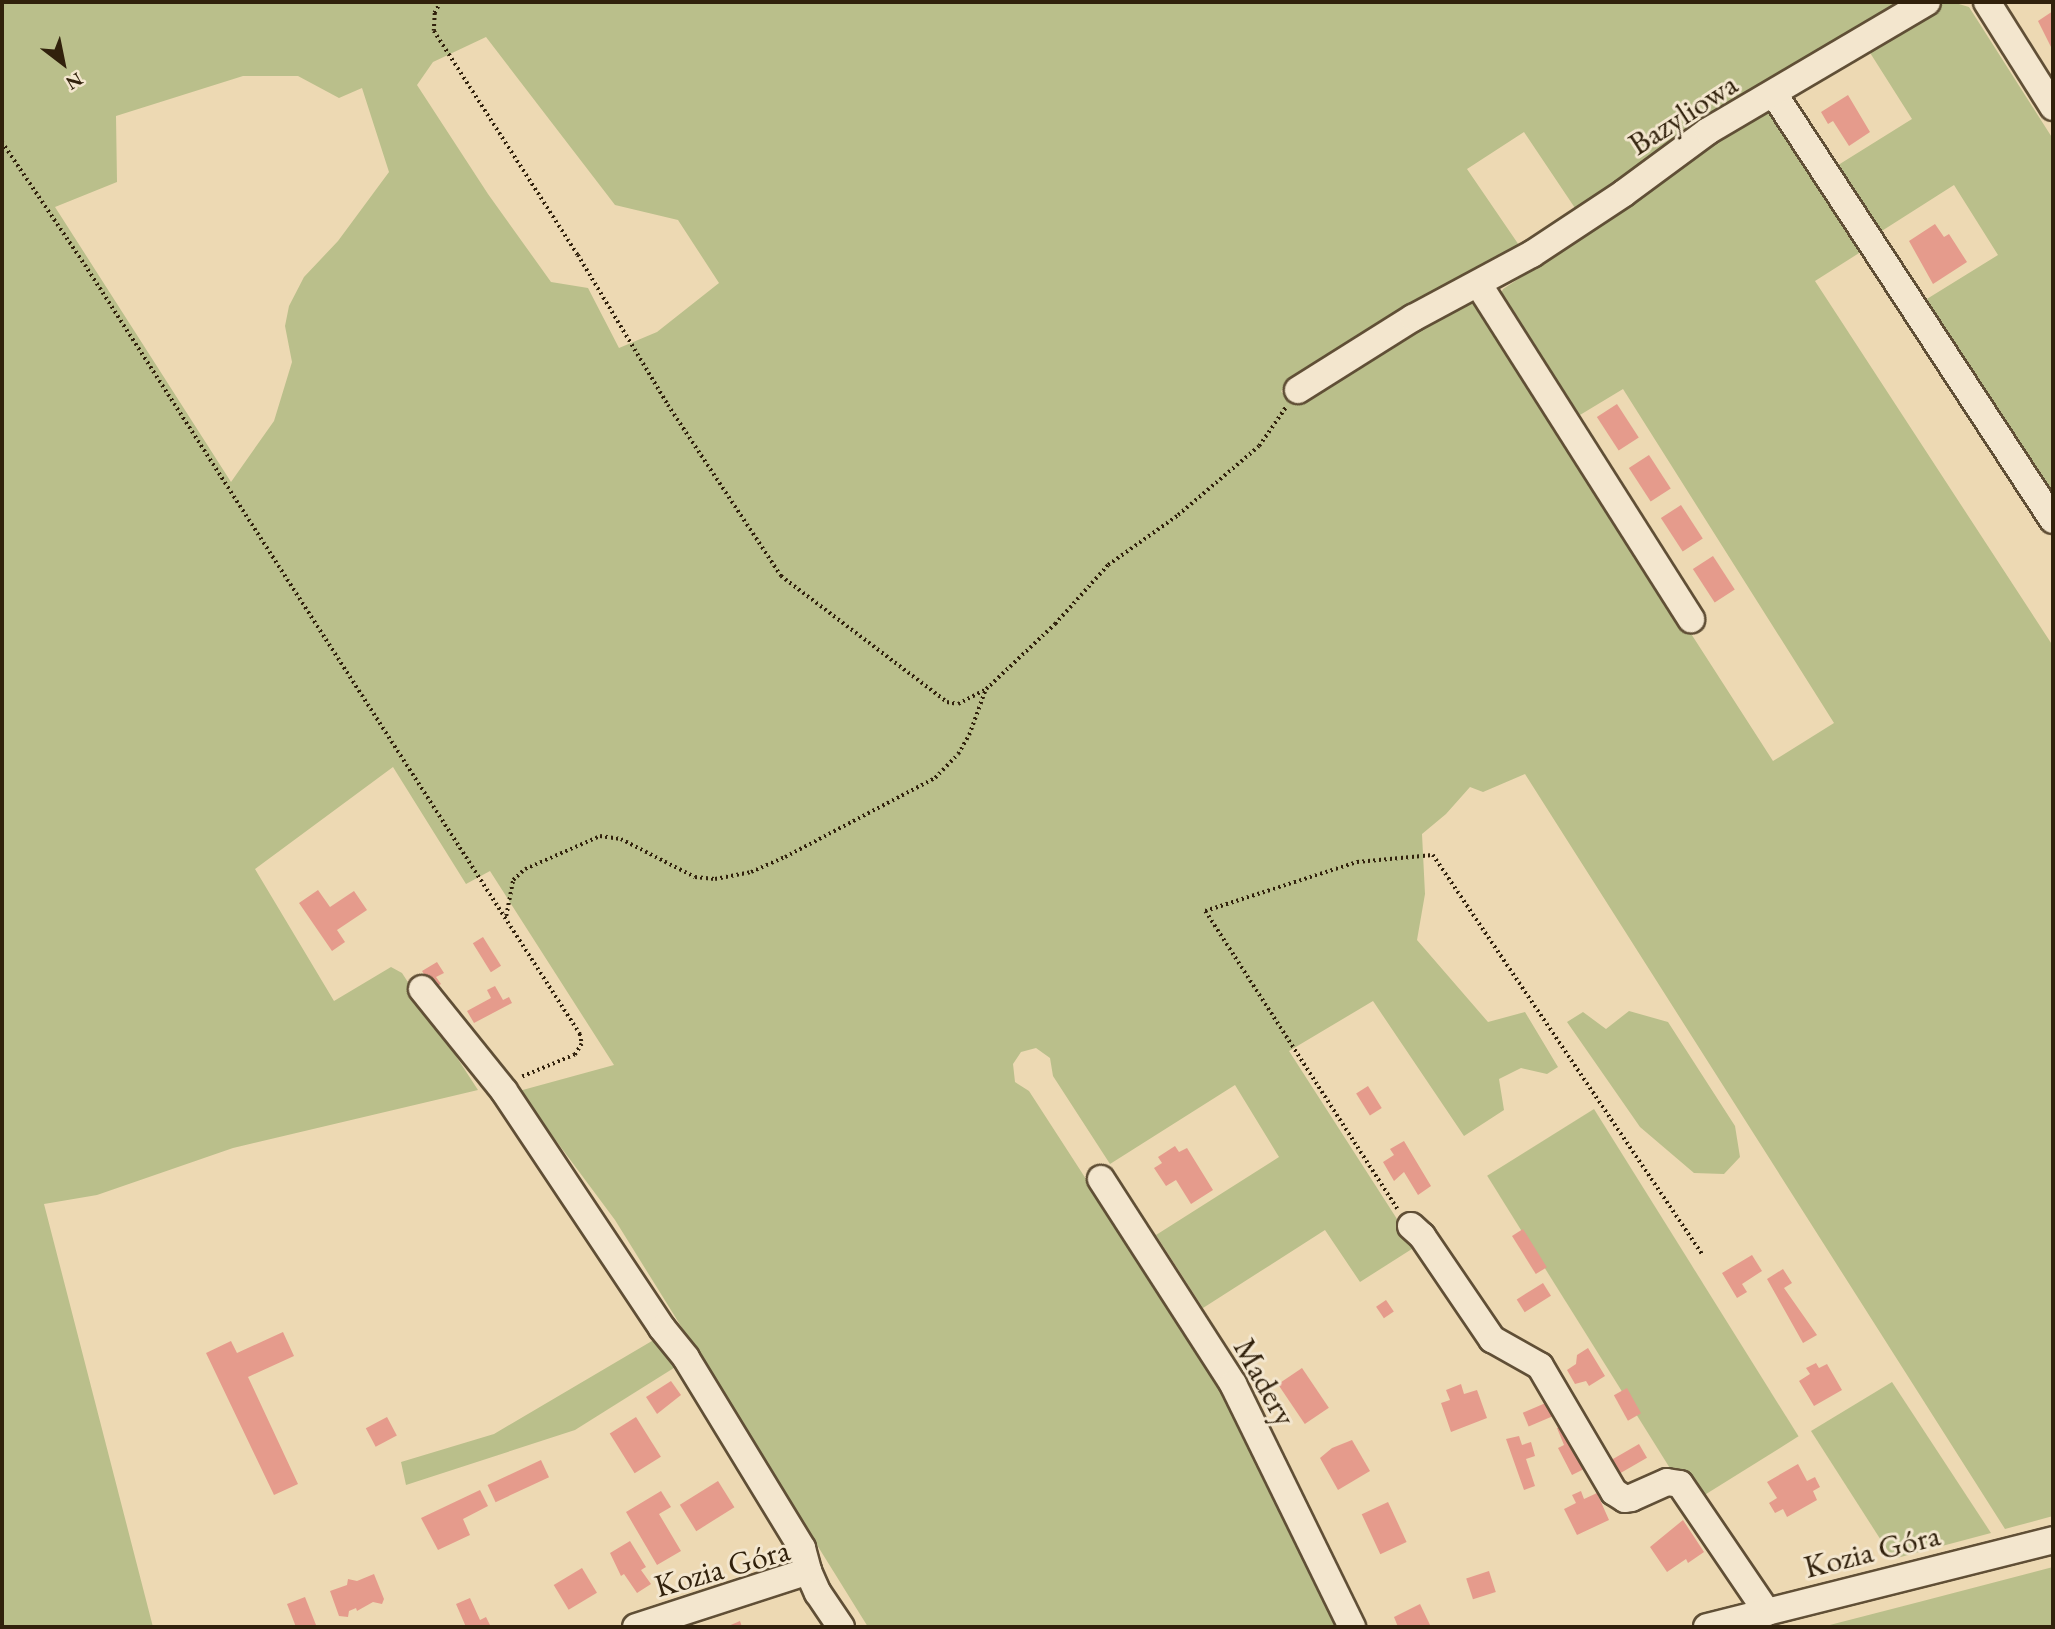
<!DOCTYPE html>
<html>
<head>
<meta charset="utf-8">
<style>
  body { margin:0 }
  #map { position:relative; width:2055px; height:1629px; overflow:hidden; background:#edd9b3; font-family:"EB Garamond",serif }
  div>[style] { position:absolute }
  .green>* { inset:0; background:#babf8b; transform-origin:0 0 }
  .building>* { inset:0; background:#e59b8c; transform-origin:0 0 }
  .path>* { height:3.5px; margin-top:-1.75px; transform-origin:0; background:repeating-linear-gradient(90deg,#31210c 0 2px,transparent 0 5.5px) }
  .roads { filter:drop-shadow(2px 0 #604f36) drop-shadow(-2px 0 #604f36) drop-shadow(0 2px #604f36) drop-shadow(0 -2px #604f36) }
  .minor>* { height:26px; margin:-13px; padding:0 13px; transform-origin:13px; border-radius:13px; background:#f3e6ce }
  span { translate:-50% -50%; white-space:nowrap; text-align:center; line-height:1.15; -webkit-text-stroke:6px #f3e6ce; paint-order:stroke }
  .street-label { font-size:32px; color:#31210c }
  .frame { position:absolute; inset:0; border:4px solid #31210c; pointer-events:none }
  .north { position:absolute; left:28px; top:28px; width:70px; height:70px; -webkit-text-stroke:5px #f3e6ce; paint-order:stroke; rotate:148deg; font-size:19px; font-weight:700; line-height:28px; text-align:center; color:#31210c }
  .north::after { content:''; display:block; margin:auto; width:24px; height:32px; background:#31210c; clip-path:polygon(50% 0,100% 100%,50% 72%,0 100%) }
</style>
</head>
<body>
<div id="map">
  <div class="green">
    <i style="clip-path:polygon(evenodd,2px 2px,1900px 2px,1579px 214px,1524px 132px,1467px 169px,1523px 251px,1423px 301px,1281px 391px,1289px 402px,1388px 341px,1473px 295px,1773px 761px,1834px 723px,1623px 389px,1575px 418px,1499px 298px,1503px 289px,1543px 263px,1541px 259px,1696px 159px,1722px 136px,1775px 107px,1867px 248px,1815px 281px,2053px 646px,2053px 1516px,2005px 1529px,1525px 774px,1483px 792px,1470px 787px,1446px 814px,1422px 834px,1425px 894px,1417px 940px,1488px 1022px,1525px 1012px,1558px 1067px,1547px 1074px,1521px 1068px,1499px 1079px,1504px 1110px,1464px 1136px,1373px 1001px,1289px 1051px,1415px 1247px,1360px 1282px,1325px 1230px,1203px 1308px,1156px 1235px,1279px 1157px,1235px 1085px,1110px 1164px,1053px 1076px,1050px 1058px,1036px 1048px,1021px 1052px,1013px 1064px,1015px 1082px,1029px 1091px,1211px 1372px,1339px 1627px,868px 1627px,615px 1220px,519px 1091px,614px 1065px,490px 871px,466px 884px,393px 767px,255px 869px,334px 1001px,391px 967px,402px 973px,478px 1090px,233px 1148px,97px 1195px,44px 1204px,153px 1627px,2px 1627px,2px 2px,486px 37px,615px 205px,678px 220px,719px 283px,657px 332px,619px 348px,588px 288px,551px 282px,488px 194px,417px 85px,433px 62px,486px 37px,2px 2px,243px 76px,298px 76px,339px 98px,362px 88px,389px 172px,338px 241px,304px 277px,289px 306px,285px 326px,292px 362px,274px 421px,231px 482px,55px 207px,117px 182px,116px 116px,243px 76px)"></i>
    <i style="clip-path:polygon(1937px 2px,1952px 2px,1969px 7px,2053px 139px,2053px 506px,1922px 302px,1998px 255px,1954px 185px,1877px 234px,1835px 167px,1912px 119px,1867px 48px)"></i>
    <i style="clip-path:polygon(1629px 1011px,1668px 1022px,1735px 1126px,1740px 1157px,1724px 1174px,1694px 1173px,1640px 1127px,1567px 1022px,1583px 1012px,1606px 1029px)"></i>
    <i style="left:1594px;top:1109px;width:386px;height:126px;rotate:58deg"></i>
    <i style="clip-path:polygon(657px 1338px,677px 1366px,575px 1430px,406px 1485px,401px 1462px,494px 1434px)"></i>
    <i style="clip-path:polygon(1892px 1382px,1991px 1533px,1893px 1559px,1811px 1431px)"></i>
    <i style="clip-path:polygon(2053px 1567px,2053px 1627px,1822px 1627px,1919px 1602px)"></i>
  </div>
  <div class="building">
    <i style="clip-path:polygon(2053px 11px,2053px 51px,2038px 21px)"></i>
    <i style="clip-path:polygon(1848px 95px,1870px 132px,1849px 146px,1833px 121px,1828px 124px,1821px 112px)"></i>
    <i style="clip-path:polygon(1935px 224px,1944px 237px,1949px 234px,1967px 262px,1933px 284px,1909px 241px)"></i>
    <i style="left:1617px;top:404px;width:40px;height:24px;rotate:57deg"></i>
    <i style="left:1649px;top:455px;width:40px;height:24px;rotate:57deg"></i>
    <i style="left:1681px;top:505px;width:40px;height:24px;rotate:57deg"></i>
    <i style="left:1713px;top:556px;width:40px;height:24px;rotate:57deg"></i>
    <i style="clip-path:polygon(318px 890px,330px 907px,354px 891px,367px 910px,337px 930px,345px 942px,332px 951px,299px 903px)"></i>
    <i style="left:483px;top:937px;width:34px;height:12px;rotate:58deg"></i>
    <i style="clip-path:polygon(437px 962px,444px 973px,436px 977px,441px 984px,433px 989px,422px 971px)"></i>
    <i style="clip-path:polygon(495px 986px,503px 1000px,509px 997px,512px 1003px,474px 1023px,467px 1011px,491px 998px,487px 990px)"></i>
    <i style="left:1368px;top:1086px;width:26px;height:14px;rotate:58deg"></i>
    <i style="clip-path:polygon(1404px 1141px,1431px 1186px,1418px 1195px,1404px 1172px,1394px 1181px,1383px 1162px,1394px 1155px,1390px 1149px)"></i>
    <i style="clip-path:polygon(1175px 1146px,1179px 1152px,1187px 1148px,1213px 1190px,1191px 1204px,1176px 1180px,1166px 1186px,1154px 1168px,1162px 1163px,1158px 1157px)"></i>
    <i style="left:1523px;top:1229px;width:45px;height:13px;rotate:58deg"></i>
    <i style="clip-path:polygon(1752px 1255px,1762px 1271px,1742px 1284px,1747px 1292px,1737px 1298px,1722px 1273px)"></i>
    <i style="clip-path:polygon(1783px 1269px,1792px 1283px,1784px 1288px,1817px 1335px,1803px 1343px,1767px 1279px)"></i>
    <i style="left:1543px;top:1283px;width:15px;height:31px;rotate:58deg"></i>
    <i style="left:1386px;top:1300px;width:14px;height:12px;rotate:56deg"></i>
    <i style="clip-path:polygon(283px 1332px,294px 1356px,248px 1377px,298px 1484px,274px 1495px,206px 1353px,231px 1341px,237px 1353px)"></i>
    <i style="clip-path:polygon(1588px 1348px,1605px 1376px,1589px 1386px,1586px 1381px,1575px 1384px,1567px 1370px,1576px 1364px,1577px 1355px)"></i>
    <i style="clip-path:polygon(1816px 1363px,1819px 1368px,1827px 1364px,1842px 1390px,1814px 1406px,1799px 1381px,1810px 1374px,1806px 1368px)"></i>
    <i style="left:1302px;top:1368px;width:48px;height:29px;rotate:56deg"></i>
    <i style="clip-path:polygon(671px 1381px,681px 1395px,657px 1414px,646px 1397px)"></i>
    <i style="clip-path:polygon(1461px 1384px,1464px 1394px,1477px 1390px,1487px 1418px,1451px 1432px,1441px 1403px,1450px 1400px,1446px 1390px)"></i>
    <i style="left:1627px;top:1388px;width:29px;height:15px;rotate:61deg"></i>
    <i style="left:1555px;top:1399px;width:15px;height:35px;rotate:67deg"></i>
    <i style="left:387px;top:1417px;width:21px;height:24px;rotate:62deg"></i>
    <i style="left:636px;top:1417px;width:47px;height:31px;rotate:58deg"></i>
    <i style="clip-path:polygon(1567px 1423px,1592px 1465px,1572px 1475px,1558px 1448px,1564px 1445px,1557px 1428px)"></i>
    <i style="clip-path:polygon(1519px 1436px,1522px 1445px,1531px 1442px,1535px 1456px,1526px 1459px,1535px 1486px,1524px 1490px,1506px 1439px)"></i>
    <i style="clip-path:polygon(1352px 1440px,1370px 1471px,1338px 1490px,1320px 1458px,1332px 1448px)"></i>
    <i style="left:1639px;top:1444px;width:16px;height:34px;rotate:60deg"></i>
    <i style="left:541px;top:1460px;width:19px;height:59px;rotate:65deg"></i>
    <i style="clip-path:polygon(1798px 1464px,1807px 1481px,1815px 1477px,1820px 1487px,1813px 1491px,1817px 1500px,1787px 1517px,1783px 1509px,1775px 1513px,1769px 1503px,1777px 1498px,1767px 1482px)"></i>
    <i style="left:718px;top:1481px;width:31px;height:45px;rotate:58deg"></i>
    <i style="clip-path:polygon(480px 1490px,488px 1506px,463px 1519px,470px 1535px,438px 1550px,421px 1518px)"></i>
    <i style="clip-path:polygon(661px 1491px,671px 1507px,659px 1514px,681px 1551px,657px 1565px,626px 1512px)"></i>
    <i style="clip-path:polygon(1581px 1491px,1584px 1499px,1597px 1493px,1609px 1520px,1577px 1535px,1564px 1509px,1576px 1503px,1572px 1495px)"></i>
    <i style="left:1388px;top:1502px;width:44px;height:29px;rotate:65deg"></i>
    <i style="clip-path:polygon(1683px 1520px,1704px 1552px,1688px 1563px,1686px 1559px,1667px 1572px,1650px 1547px)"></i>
    <i style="clip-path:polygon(630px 1541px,646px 1567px,641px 1570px,651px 1584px,637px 1593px,624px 1574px,621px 1576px,610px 1553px)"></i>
    <i style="left:582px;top:1568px;width:29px;height:33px;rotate:59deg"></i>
    <i style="left:1489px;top:1571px;width:22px;height:24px;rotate:72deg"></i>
    <i style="clip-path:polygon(374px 1574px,384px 1599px,382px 1604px,373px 1602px,357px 1611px,356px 1608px,349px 1611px,348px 1617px,339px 1616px,330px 1591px,347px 1585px,348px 1579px,357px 1581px)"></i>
    <i style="clip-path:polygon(305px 1597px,316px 1625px,296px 1627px,287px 1604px)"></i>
    <i style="clip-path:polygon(470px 1598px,480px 1620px,486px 1617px,491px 1627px,466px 1627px,456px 1604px)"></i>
    <i style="clip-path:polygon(1420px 1604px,1431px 1627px,1398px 1627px,1394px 1617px)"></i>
    <i style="clip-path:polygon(740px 1621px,742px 1627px,726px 1627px)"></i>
  </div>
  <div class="path">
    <i style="left:441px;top:2px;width:13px;rotate:119deg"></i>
    <i style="left:435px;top:13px;width:18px;rotate:93deg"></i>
    <i style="left:434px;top:31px;width:266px;rotate:57.3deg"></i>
    <i style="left:578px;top:255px;width:175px;rotate:59deg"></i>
    <i style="left:668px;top:405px;width:205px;rotate:56.5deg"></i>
    <i style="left:781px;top:576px;width:208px;rotate:37.2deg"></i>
    <i style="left:947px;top:702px;width:11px;rotate:10deg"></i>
    <i style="left:958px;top:704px;width:32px;rotate:-28deg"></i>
    <i style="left:986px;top:689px;width:95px;rotate:-43.3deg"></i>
    <i style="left:1055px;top:624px;width:79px;rotate:-48.1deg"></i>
    <i style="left:1108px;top:565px;width:86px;rotate:-35.5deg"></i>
    <i style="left:1178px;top:515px;width:106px;rotate:-40.4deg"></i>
    <i style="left:1259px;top:446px;width:47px;rotate:-55.3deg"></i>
    <i style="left:2px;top:142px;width:148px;rotate:56deg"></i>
    <i style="left:85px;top:265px;width:915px;rotate:57.23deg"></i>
    <i style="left:580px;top:1034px;width:10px;rotate:79deg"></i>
    <i style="left:582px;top:1044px;width:13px;rotate:122deg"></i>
    <i style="left:575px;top:1055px;width:57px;rotate:157.5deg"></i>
    <i style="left:506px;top:916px;width:37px;rotate:-79deg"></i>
    <i style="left:513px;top:880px;width:16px;rotate:-43deg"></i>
    <i style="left:525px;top:869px;width:82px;rotate:-23.7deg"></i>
    <i style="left:600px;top:836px;width:21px;rotate:8deg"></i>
    <i style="left:621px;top:839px;width:83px;rotate:27.2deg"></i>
    <i style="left:695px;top:877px;width:20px;rotate:6deg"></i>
    <i style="left:715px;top:879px;width:37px;rotate:-11deg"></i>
    <i style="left:751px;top:872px;width:37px;rotate:-24deg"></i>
    <i style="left:785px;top:857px;width:170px;rotate:-27.8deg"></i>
    <i style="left:935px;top:778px;width:33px;rotate:-46deg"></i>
    <i style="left:958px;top:754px;width:22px;rotate:-60deg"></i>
    <i style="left:969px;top:735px;width:47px;rotate:-70deg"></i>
    <i style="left:1397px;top:1209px;width:354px;rotate:-122.8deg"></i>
    <i style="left:1205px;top:911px;width:160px;rotate:-17.9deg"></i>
    <i style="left:1357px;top:862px;width:76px;rotate:-5.3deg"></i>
    <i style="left:1433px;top:855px;width:481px;rotate:56deg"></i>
  </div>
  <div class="roads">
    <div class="minor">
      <i style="left:1987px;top:2px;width:124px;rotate:57.8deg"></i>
      <i style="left:1774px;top:94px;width:509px;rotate:56.78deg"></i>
      <i style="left:1479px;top:285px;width:396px;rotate:57.6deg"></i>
      <i style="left:1298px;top:390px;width:136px;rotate:-32.1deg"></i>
      <i style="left:1413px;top:318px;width:135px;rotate:-28.3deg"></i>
      <i style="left:1532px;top:254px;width:110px;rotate:-33.5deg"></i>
      <i style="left:1624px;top:193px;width:104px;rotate:-36.4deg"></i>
      <i style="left:1708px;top:131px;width:254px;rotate:-30.5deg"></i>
      <i style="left:422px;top:989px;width:131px;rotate:51.2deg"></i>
      <i style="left:504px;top:1091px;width:285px;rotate:56.3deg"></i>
      <i style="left:662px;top:1328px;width:38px;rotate:51deg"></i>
      <i style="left:686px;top:1358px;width:223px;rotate:58.6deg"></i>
      <i style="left:802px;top:1548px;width:24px;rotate:75deg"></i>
      <i style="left:1101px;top:1179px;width:244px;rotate:57.2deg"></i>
      <i style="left:1233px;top:1384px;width:271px;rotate:63.9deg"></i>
      <i style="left:1411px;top:1226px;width:15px;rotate:42deg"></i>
      <i style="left:1422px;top:1236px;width:125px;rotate:55.8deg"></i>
      <i style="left:1492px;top:1339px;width:55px;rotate:29.4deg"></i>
      <i style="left:1540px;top:1366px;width:146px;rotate:59.6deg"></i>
      <i style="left:1614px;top:1492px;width:13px;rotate:32deg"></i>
      <i style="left:1625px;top:1499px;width:6px;rotate:-9deg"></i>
      <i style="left:1631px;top:1498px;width:39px;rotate:-24deg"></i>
      <i style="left:1667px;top:1482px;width:13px;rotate:9deg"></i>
      <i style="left:1680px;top:1484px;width:155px;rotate:55.8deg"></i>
      <i style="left:636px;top:1627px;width:181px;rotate:-18deg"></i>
      <i style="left:808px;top:1571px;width:24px;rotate:66deg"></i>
      <i style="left:818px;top:1593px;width:41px;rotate:55.9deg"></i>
      <i style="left:1707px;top:1627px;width:357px;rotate:-14.1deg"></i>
    </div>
  </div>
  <div class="street-label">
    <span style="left:1683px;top:114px;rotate:-33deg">Bazyliowa</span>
    <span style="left:1265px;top:1382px;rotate:61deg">Madery</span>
    <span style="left:1872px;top:1551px;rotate:-14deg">Kozia Góra</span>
    <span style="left:722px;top:1568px;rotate:-16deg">Kozia Góra</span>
  </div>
  <div class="frame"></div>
  <div class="north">N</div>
</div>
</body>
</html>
